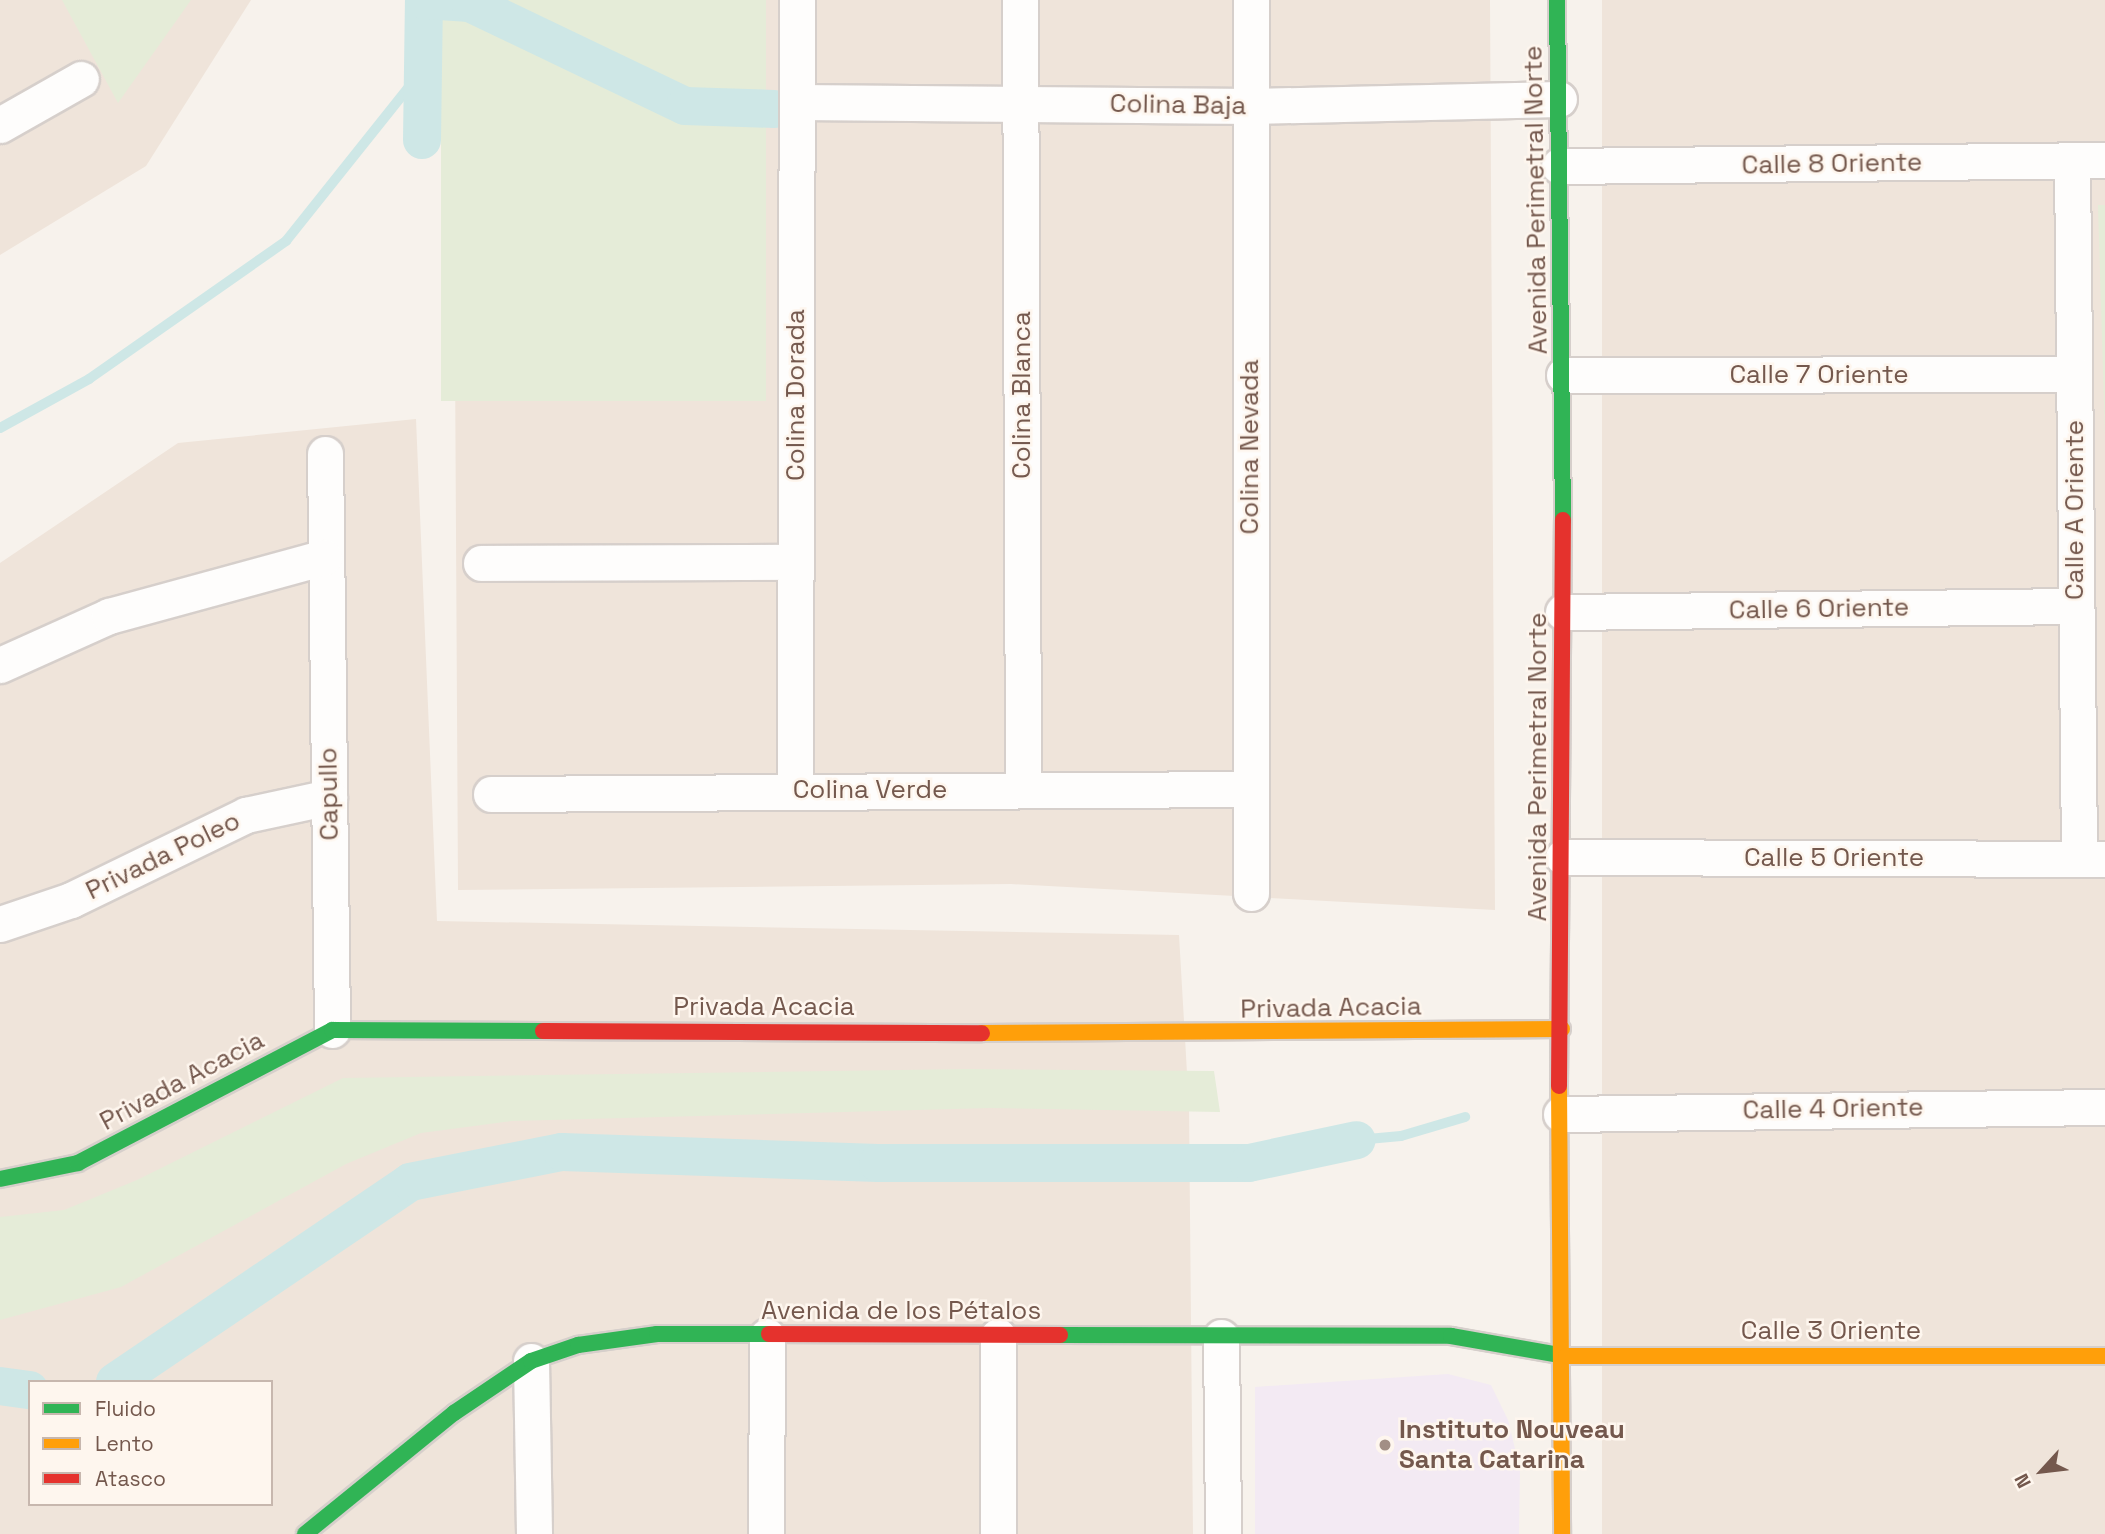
<!DOCTYPE html>
<html>
<head>
<meta charset="utf-8">
<style>
  body { margin:0 }
  #map { position:relative; width:2105px; height:1534px; overflow:hidden; background:#f7f2ec; font-family:"Space Grotesk",sans-serif }
  div>[style] { position:absolute }
  .residential>* { inset:0; background:#efe4da; transform-origin:0 0 }
  .education>* { inset:0; background:#f3eaf3 }
  .green>* { inset:0; background:#e5ecd8; transform-origin:0 0 }
  .stream>* { height:10px; margin:-5px; padding:0 5px; transform-origin:5px; border-radius:5px; background:#cee7e6 }
  .canal>* { height:38px; margin:-19px; padding:0 19px; transform-origin:19px; border-radius:19px; background:#cee7e6 }
  .roads { filter:drop-shadow(2px 0 #d6cfcb) drop-shadow(-2px 0 #d6cfcb) drop-shadow(0 2px #d6cfcb) drop-shadow(0 -2px #d6cfcb) }
  .street>* { height:35px; margin:-17.5px; padding:0 17.5px; transform-origin:17.5px; border-radius:17.5px; background:#fefdfc }
  .fast>* { height:16px; margin:-8px; padding:0 8px; transform-origin:8px; border-radius:8px; background:#30b455 }
  .slow>* { height:16px; margin:-8px; padding:0 8px; transform-origin:8px; border-radius:8px; background:#ff9f0a }
  .jam>* { height:16px; margin:-8px; padding:0 8px; transform-origin:8px; border-radius:8px; background:#e5322d }
  .dots>* { width:19px; height:19px; translate:-50% -50%; box-sizing:border-box; border:4px solid #fef6ee; border-radius:50% }
  span { translate:-50% -50%; white-space:nowrap; text-align:center; line-height:1.15; -webkit-text-stroke:5px #fef6ee; paint-order:stroke }
  .street-label { font-size:26px; color:#74584d }
  .poi-label { font-size:26px; color:#74584d; font-weight:700 }
  .left { translate:0 -50%; text-align:left }
  .legend { position:absolute; left:28px; top:1380px; width:245px; height:126px; box-sizing:border-box; background:#fef6ee; border:2px solid #c7b7ae; margin:0; padding:9px 12px; list-style:none; font-size:21px; color:#74584d }
  .legend li { display:flex; align-items:center; gap:14px; height:35px }
  .legend b { width:35px; border:2px solid #c7b7ae }
  .north { position:absolute; left:2007px; top:1436px; width:70px; height:70px; -webkit-text-stroke:5px #fef6ee; paint-order:stroke; rotate:243deg; font-size:19px; font-weight:700; line-height:28px; text-align:center; color:#74584d }
  .north::after { content:''; display:block; margin:auto; width:24px; height:32px; background:#74584d; clip-path:polygon(50% 0,100% 100%,50% 72%,0 100%) }
</style>
</head>
<body>
<div id="map">
  <div class="residential">
    <i style="clip-path:polygon(0 0,251px 0,146px 166px,0 255px)"></i>
    <i style="clip-path:polygon(453px 0,1490px 0,1495px 910px,1011px 884px,458px 890px)"></i>
    <i style="left:1602px;top:0;width:503px;height:1534px"></i>
    <i style="clip-path:polygon(evenodd,416px 419px,437px 921px,1179px 935px,1189px 1107px,1193px 1534px,0 1534px,0 563px,178px 443px,416px 419px,30px 1382px,271px 1382px,271px 1504px,30px 1504px,30px 1382px)"></i>
  </div>
  <div class="education">
    <i style="clip-path:polygon(1448px 1374px,1491px 1385px,1508px 1420px,1520px 1469px,1519px 1534px,1255px 1534px,1255px 1387px)"></i>
  </div>
  <div class="green">
    <i style="clip-path:polygon(62px 0,191px 0,118px 103px)"></i>
    <i style="left:441px;top:0;width:325px;height:401px"></i>
    <i style="clip-path:polygon(2098px 205px,2105px 205px,2105px 438px)"></i>
    <i style="clip-path:polygon(968px 1069px,1214px 1071px,1220px 1112px,990px 1108px,512px 1121px,421px 1133px,346px 1164px,121px 1287px,0 1320px,0 1217px,64px 1210px,137px 1180px,343px 1078px)"></i>
  </div>
  <div class="stream">
    <i style="left:0;top:428px;width:102px;rotate:-28.8deg"></i>
    <i style="left:89px;top:379px;width:241px;rotate:-35deg"></i>
    <i style="left:286px;top:241px;width:208px;rotate:-51.4deg"></i>
    <i style="left:1357px;top:1140px;width:44px;rotate:-5.2deg"></i>
    <i style="left:1401px;top:1136px;width:67px;rotate:-16.5deg"></i>
  </div>
  <div class="canal">
    <i style="left:422px;top:140px;width:140px;rotate:-89.2deg"></i>
    <i style="left:424px;top:0;width:46px;rotate:3.7deg"></i>
    <i style="left:470px;top:3px;width:238px;rotate:25.6deg"></i>
    <i style="left:685px;top:106px;width:89px;rotate:1.9deg"></i>
    <i style="left:115px;top:1382px;width:356px;rotate:-34.1deg"></i>
    <i style="left:410px;top:1182px;width:155px;rotate:-11.2deg"></i>
    <i style="left:562px;top:1152px;width:316px;rotate:2deg"></i>
    <i style="left:878px;top:1163px;width:371px"></i>
    <i style="left:1249px;top:1163px;width:110px;rotate:-12deg"></i>
    <i style="left:0;top:1386px;width:30px;rotate:8deg"></i>
  </div>
  <div class="roads">
    <div class="street">
      <i style="left:1020px;top:0;width:789px;rotate:89.78deg"></i>
      <i style="left:798px;top:102px;width:454px;rotate:0.5deg"></i>
      <i style="left:1252px;top:106px;width:307px;rotate:-1.3deg"></i>
      <i style="left:0;top:125px;width:93px;rotate:-29.6deg"></i>
      <i style="left:2072px;top:162px;width:697px;rotate:89.42deg"></i>
      <i style="left:1559px;top:166px;width:546px;rotate:-0.63deg"></i>
      <i style="left:1564px;top:375px;width:510px;rotate:-0.11deg"></i>
      <i style="left:325px;top:454px;width:576px;rotate:89.3deg"></i>
      <i style="left:481px;top:563px;width:313px;rotate:-0.2deg"></i>
      <i style="left:1563px;top:612px;width:512px;rotate:-0.67deg"></i>
      <i style="left:0;top:665px;width:120px;rotate:-24.2deg"></i>
      <i style="left:109px;top:616px;width:223px;rotate:-15.3deg"></i>
      <i style="left:795px;top:791px;width:791px;rotate:-89.86deg"></i>
      <i style="left:491px;top:794px;width:757px;rotate:-0.38deg"></i>
      <i style="left:1563px;top:857px;width:542px;rotate:0.21deg"></i>
      <i style="left:1251px;top:893px;width:893px;rotate:-90deg"></i>
      <i style="left:0;top:924px;width:75px;rotate:-18.7deg"></i>
      <i style="left:71px;top:900px;width:195px;rotate:-25.9deg"></i>
      <i style="left:246px;top:815px;width:85px;rotate:-12.2deg"></i>
      <i style="left:1561px;top:1114px;width:544px;rotate:-0.74deg"></i>
      <i style="left:1221px;top:1337px;width:197px;rotate:89.4deg"></i>
      <i style="left:531px;top:1361px;width:173px;rotate:89deg"></i>
      <i style="left:766px;top:1534px;width:198px;rotate:-89.7deg"></i>
      <i style="left:998px;top:1534px;width:198px;rotate:-90deg"></i>
    </div>
    <div class="fast">
      <i style="left:1557px;top:0;width:520px;rotate:89.34deg"></i>
      <i style="left:0;top:1179px;width:80px;rotate:-11.6deg"></i>
      <i style="left:78px;top:1163px;width:287px;rotate:-27.6deg"></i>
      <i style="left:332px;top:1030px;width:211px;rotate:0.3deg"></i>
      <i style="left:1060px;top:1335px;width:391px;rotate:0.1deg"></i>
      <i style="left:1451px;top:1336px;width:117px;rotate:9.9deg"></i>
      <i style="left:305px;top:1534px;width:192px;rotate:-39.1deg"></i>
      <i style="left:454px;top:1413px;width:93px;rotate:-34deg"></i>
      <i style="left:531px;top:1361px;width:50px;rotate:-18.8deg"></i>
      <i style="left:578px;top:1345px;width:80px;rotate:-7.9deg"></i>
      <i style="left:657px;top:1334px;width:112px"></i>
    </div>
    <div class="slow">
      <i style="left:982px;top:1033px;width:580px;rotate:-0.4deg"></i>
      <i style="left:1559px;top:1086px;width:448px;rotate:89.6deg"></i>
      <i style="left:1566px;top:1356px;width:539px"></i>
    </div>
    <div class="jam">
      <i style="left:543px;top:1031px;width:439px;rotate:0.3deg"></i>
      <i style="left:1559px;top:1086px;width:566px;rotate:-89.6deg"></i>
      <i style="left:769px;top:1334px;width:291px;rotate:0.2deg"></i>
    </div>
  </div>
  <div class="dots">
    <i style="left:1385px;top:1445px;background:#a28e85"></i>
  </div>
  <div class="street-label">
    <span style="left:1178px;top:105px;rotate:1deg">Colina Baja</span>
    <span style="left:1832px;top:164px;rotate:-1deg">Calle 8 Oriente</span>
    <span style="left:1536px;top:200px;rotate:-91deg">Avenida Perimetral Norte</span>
    <span style="left:1819px;top:375px">Calle 7 Oriente</span>
    <span style="left:796px;top:395px;rotate:-90deg">Colina Dorada</span>
    <span style="left:1022px;top:395px;rotate:-90deg">Colina Blanca</span>
    <span style="left:1250px;top:447px;rotate:-90deg">Colina Nevada</span>
    <span style="left:2075px;top:510px;rotate:-90deg">Calle A Oriente</span>
    <span style="left:1819px;top:609px;rotate:-1deg">Calle 6 Oriente</span>
    <span style="left:1538px;top:767px;rotate:-90deg">Avenida Perimetral Norte</span>
    <span style="left:870px;top:790px">Colina Verde</span>
    <span style="left:329px;top:794px;rotate:-91deg">Capullo</span>
    <span style="left:163px;top:856px;rotate:-26deg">Privada Poleo</span>
    <span style="left:1834px;top:858px">Calle 5 Oriente</span>
    <span style="left:764px;top:1007px">Privada Acacia</span>
    <span style="left:1331px;top:1008px;rotate:-1deg">Privada Acacia</span>
    <span style="left:182px;top:1081px;rotate:-28deg">Privada Acacia</span>
    <span style="left:1833px;top:1109px;rotate:-1deg">Calle 4 Oriente</span>
    <span style="left:901px;top:1311px">Avenida de los Pétalos</span>
    <span style="left:1831px;top:1331px">Calle 3 Oriente</span>
  </div>
  <div class="poi-label">
    <span class="left" style="left:1399px;top:1445px">Instituto Nouveau<br>Santa Catarina</span>
  </div>
  <ul class="legend">
  <li><b style="height:9px;background:#30b455"></b>Fluido</li>
  <li><b style="height:9px;background:#ff9f0a"></b>Lento</li>
  <li><b style="height:9px;background:#e5322d"></b>Atasco</li>
  </ul>
  <div class="north">N</div>
</div>
</body>
</html>
